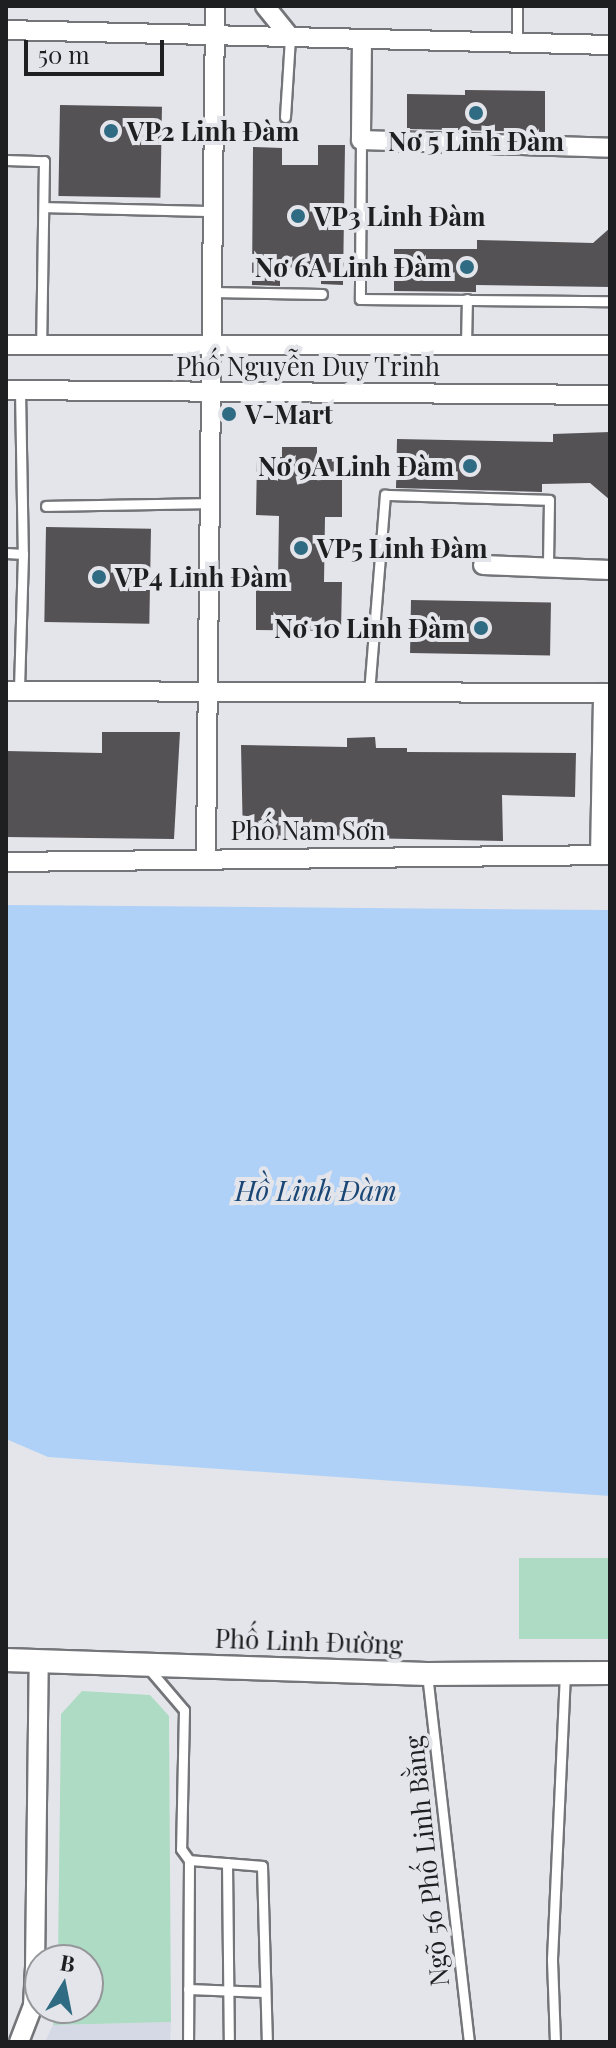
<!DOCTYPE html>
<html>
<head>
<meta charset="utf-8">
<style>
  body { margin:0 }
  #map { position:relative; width:616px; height:2048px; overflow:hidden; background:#e4e5ea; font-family:"Playfair Display",serif }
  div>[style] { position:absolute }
  .built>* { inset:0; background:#d5d9e5 }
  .green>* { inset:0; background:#aedbc4; transform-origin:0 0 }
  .water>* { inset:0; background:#b0d1f7 }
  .building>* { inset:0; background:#555255; transform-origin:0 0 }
  .roads { filter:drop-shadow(2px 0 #737579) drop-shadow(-2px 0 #737579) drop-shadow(0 2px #737579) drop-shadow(0 -2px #737579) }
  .service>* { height:9px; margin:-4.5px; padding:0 4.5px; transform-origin:4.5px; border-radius:4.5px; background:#fff }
  .minor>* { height:18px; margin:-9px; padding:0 9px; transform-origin:9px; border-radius:9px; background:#fff }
  .tertiary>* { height:22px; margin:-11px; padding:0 11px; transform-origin:11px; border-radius:11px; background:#fff }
  .dots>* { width:22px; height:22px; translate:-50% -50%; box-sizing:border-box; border:4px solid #e4e5ea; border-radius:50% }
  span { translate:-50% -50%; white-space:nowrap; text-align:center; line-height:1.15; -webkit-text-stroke:8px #e4e5ea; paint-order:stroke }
  .poi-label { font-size:26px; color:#1e1f21; font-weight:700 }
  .left { translate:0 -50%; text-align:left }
  .right { translate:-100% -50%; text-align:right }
  .street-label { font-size:26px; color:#1e1f21 }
  .water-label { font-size:28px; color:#194675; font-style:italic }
  .frame { position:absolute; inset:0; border:8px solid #1e1f21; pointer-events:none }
  .north { position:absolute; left:24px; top:1944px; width:80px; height:80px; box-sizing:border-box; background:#e4e5ea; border:2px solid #95969a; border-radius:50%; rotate:10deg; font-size:22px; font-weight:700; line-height:32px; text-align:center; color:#1e1f21 }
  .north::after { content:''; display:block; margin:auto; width:28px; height:36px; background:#2f6b82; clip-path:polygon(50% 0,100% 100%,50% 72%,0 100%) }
  .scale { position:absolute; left:24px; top:40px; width:140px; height:36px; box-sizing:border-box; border:4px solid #1e1f21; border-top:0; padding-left:10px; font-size:24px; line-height:28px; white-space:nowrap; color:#1e1f21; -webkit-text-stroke:6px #e4e5ea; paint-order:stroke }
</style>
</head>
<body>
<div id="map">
  <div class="built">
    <i style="clip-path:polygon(171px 2022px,170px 2042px,45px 2042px,53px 2025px)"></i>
  </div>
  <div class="green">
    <i style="left:610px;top:1558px;width:81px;height:91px;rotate:90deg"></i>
    <i style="clip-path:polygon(82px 1691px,150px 1695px,169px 1716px,171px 2022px,53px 2025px,55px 2008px,88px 2008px,88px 1960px,58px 1960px,61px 1714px)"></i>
  </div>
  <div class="water">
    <i style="clip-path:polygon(6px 905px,610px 910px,610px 1496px,48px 1457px,6px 1439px)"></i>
  </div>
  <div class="building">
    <i style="clip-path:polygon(465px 90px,545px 91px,545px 132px,407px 129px,407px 94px,465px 95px)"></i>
    <i style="left:60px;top:105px;width:102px;height:91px;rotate:1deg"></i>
    <i style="clip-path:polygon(318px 145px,345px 145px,343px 285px,321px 284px,321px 268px,280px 268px,280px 286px,252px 285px,253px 147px,282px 148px,282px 165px,318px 165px)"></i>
    <i style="clip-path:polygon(610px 228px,610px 287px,476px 285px,476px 292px,394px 291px,394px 249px,477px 249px,477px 240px,593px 243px)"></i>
    <i style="clip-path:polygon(610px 432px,610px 500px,590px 483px,542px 484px,542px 492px,396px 488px,397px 439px,553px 442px,553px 434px)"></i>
    <i style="clip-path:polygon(282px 447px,317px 447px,317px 459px,342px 459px,342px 517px,325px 517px,324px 582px,342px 582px,341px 631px,256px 630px,256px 580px,278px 580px,279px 516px,256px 515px,257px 457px,282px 457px)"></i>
    <i style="left:46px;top:527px;width:105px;height:95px;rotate:1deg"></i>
    <i style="left:411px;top:600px;width:140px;height:53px;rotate:1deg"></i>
    <i style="clip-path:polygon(102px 732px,180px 732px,174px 839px,6px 837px,6px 751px,102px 753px)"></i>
    <i style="clip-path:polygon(375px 737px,376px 748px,407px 748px,407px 752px,576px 753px,575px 797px,502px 795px,503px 841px,315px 837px,243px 841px,241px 745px,347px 747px,347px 738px)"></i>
  </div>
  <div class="roads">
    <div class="service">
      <i style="left:517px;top:43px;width:37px;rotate:-90deg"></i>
      <i style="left:285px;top:117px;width:80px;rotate:-86.4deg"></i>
      <i style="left:361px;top:140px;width:159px;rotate:90.4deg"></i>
      <i style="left:360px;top:299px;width:250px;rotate:0.5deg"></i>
      <i style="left:6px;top:160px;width:38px;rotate:2deg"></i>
      <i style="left:44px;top:161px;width:184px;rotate:90.9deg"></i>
      <i style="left:44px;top:207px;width:169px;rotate:1.4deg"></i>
      <i style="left:212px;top:292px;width:110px;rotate:1deg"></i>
      <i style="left:466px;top:345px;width:46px;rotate:-88.8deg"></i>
      <i style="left:20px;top:390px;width:164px;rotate:89deg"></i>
      <i style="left:46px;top:506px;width:164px;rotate:-1deg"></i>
      <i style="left:6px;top:553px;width:17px;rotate:3deg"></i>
      <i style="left:23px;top:554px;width:137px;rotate:91.7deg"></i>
      <i style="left:369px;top:693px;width:199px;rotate:-85.4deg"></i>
      <i style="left:385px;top:495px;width:164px;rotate:1.7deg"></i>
      <i style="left:549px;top:500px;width:67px;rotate:90.9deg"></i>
      <i style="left:149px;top:1669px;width:54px;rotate:49.5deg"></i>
      <i style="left:184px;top:1710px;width:139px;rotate:91.2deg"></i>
      <i style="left:181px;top:1849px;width:14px;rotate:54deg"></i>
      <i style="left:189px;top:1860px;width:182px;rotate:90.3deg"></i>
      <i style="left:427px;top:1674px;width:370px;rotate:83.5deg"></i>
      <i style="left:189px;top:1860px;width:73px;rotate:4.7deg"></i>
      <i style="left:262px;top:1866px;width:176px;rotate:88.4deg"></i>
      <i style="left:227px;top:1863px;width:179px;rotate:89.4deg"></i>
      <i style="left:188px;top:1989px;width:77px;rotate:2.2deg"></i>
      <i style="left:555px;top:2042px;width:83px;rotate:-92.1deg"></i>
      <i style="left:552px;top:1959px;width:286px;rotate:-87.4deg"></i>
    </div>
    <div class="minor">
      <i style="left:265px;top:6px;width:40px;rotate:51deg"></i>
      <i style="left:6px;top:30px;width:604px;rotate:1.42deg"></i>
      <i style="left:362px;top:39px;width:101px;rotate:90.6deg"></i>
      <i style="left:361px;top:140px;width:249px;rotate:1.8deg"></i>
      <i style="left:6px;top:345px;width:604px"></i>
      <i style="left:6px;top:390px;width:604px;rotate:0.47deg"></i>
      <i style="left:483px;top:565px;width:127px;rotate:2.3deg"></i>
      <i style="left:6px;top:691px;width:604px;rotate:0.19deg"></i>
      <i style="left:600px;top:855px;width:162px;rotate:-88.9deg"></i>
      <i style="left:206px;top:856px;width:850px;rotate:-89.39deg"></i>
      <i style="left:6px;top:862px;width:604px;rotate:-0.66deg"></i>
      <i style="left:19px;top:2042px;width:40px;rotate:-69deg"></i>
      <i style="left:33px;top:2005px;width:37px;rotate:-87deg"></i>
      <i style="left:35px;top:1968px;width:308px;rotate:-89.3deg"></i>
    </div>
    <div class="tertiary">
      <i style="left:6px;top:1660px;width:421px;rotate:1.9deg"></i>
      <i style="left:427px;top:1674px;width:183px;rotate:-0.3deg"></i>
    </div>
  </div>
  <div class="dots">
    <i style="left:476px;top:113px;background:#2f6b82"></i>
    <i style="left:111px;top:131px;background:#2f6b82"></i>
    <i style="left:298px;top:216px;background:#2f6b82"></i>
    <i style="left:467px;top:267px;background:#2f6b82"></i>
    <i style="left:229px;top:414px;background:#2f6b82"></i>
    <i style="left:470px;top:466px;background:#2f6b82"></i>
    <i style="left:301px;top:548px;background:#2f6b82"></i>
    <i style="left:99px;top:577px;background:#2f6b82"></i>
    <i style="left:481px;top:628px;background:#2f6b82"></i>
  </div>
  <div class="poi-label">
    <span class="left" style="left:127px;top:131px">VP2 Linh Đàm</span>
    <span style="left:476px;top:141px">Nơ 5 Linh Đàm</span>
    <span class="left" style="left:314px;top:216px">VP3 Linh Đàm</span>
    <span class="right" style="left:451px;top:267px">Nơ 6A Linh Đàm</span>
    <span class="left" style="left:245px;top:414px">V-Mart</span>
    <span class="right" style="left:454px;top:466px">Nơ 9A Linh Đàm</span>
    <span class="left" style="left:317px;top:548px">VP5 Linh Đàm</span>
    <span class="left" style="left:115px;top:577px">VP4 Linh Đàm</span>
    <span class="right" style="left:465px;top:628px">Nơ 10 Linh Đàm</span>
  </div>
  <div class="street-label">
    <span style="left:308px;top:366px">Phố Nguyễn Duy Trinh</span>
    <span style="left:308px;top:830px">Phố Nam Sơn</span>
    <span style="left:309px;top:1641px;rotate:2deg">Phố Linh Đường</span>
    <span style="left:426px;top:1861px;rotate:-96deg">Ngõ 56 Phố Linh Bằng</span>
  </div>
  <div class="water-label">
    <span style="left:316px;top:1190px">Hồ Linh Đàm</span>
  </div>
  <div class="frame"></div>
  <div class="north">B</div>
  <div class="scale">50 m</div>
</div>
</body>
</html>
